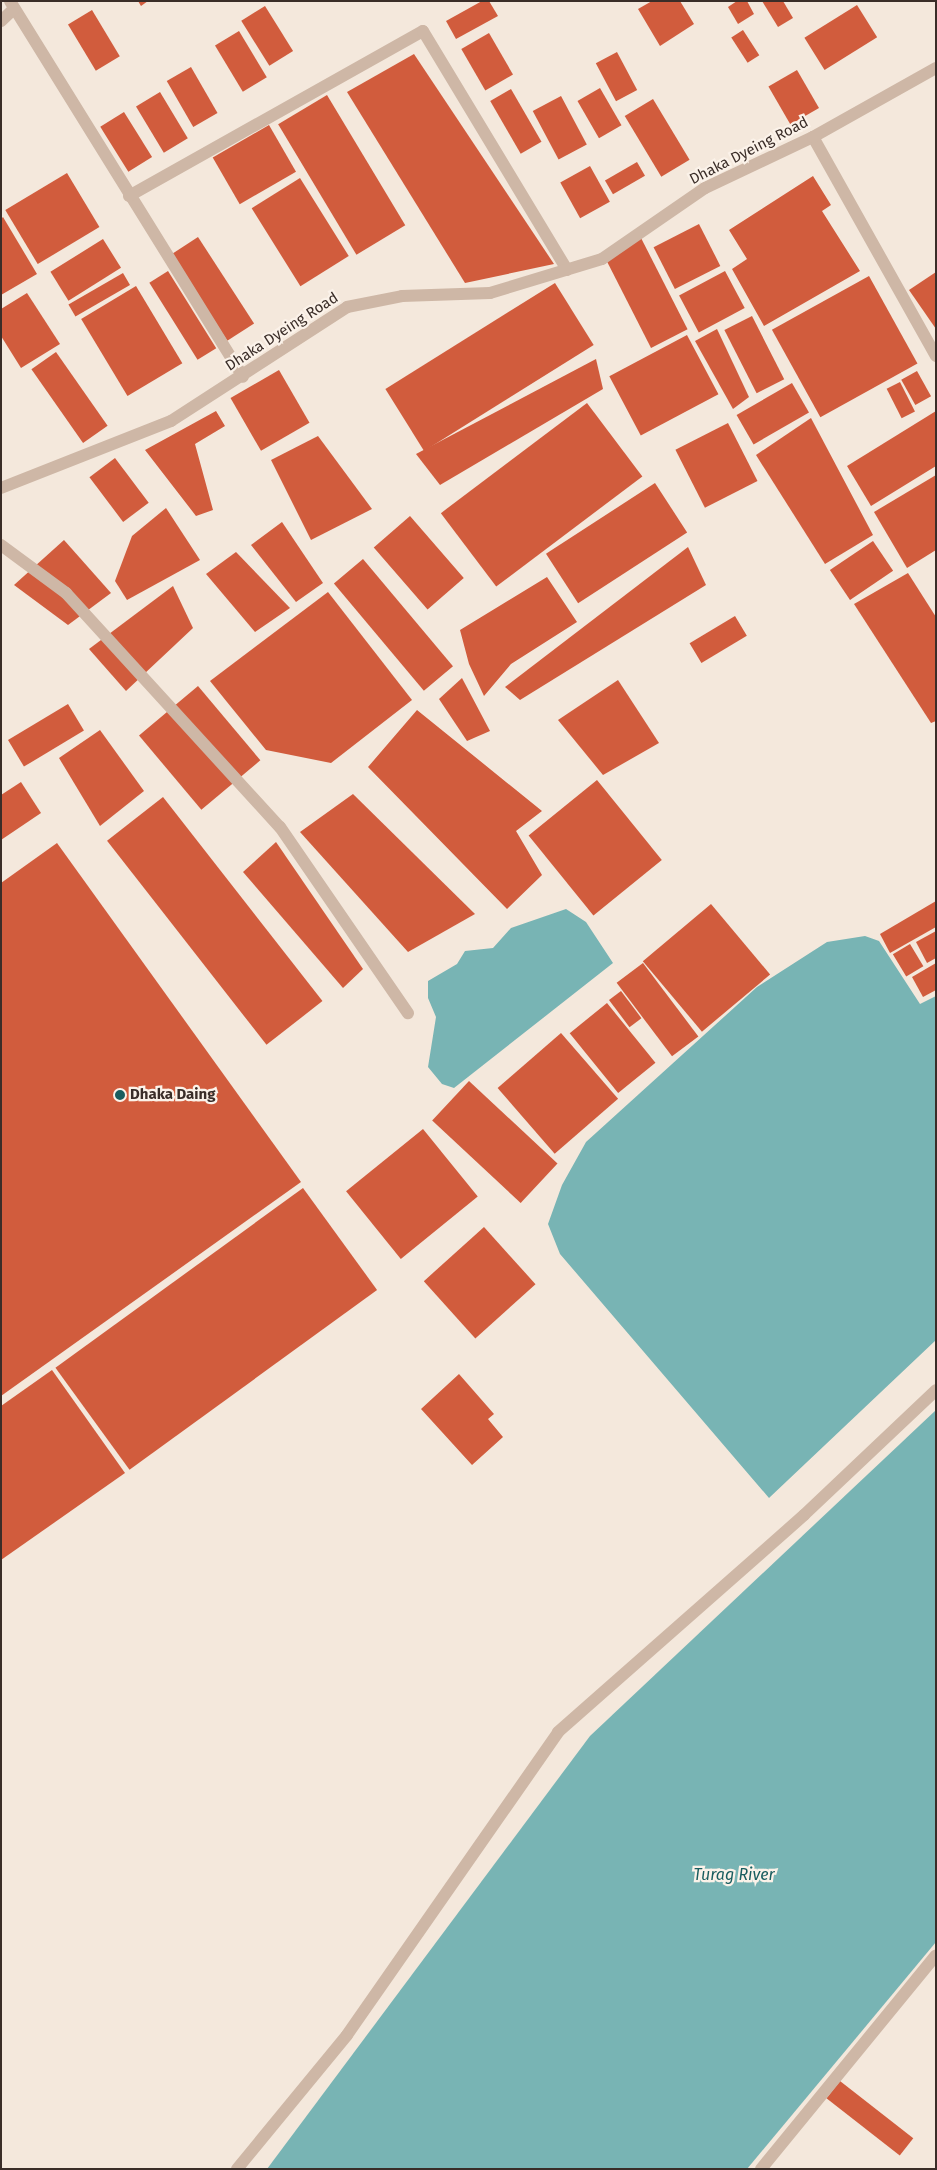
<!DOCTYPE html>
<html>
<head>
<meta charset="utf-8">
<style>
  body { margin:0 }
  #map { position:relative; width:937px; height:2170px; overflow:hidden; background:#f4e8dc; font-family:"Fira Sans",sans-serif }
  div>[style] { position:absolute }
  .water>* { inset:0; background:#78b4b4 }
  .building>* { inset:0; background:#d15c3d; transform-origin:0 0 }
  .minor>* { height:12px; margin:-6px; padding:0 6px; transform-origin:6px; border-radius:6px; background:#ceb7a6 }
  .dots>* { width:14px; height:14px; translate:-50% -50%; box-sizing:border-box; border:2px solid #fbf2e9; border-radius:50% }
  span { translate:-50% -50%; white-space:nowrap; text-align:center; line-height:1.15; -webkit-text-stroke:4.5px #fbf2e9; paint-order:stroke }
  .street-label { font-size:15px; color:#3a2d28 }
  .poi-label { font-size:15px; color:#3a2d28; font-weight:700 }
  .left { translate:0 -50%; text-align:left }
  .water-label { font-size:16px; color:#195d5f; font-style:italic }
  .frame { position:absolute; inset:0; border:2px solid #3a2d28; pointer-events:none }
</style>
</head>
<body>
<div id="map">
  <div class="water">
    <i style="clip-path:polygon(566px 909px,586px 922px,613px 963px,454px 1088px,442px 1084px,428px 1067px,436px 1017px,428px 998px,428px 981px,457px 964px,465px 951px,493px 948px,511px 928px)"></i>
    <i style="clip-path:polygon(865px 936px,879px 941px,920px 1004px,936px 996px,936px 1340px,769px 1498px,560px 1254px,548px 1224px,562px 1185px,586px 1142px,757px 987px,827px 942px)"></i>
    <i style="clip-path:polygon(936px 1410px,936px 1942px,747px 2169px,267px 2169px,590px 1736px)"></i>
  </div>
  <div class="building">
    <i style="clip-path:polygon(138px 1px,148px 1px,141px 6px)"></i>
    <i style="clip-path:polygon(482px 1px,489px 1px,498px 16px,456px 39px,446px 21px)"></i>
    <i style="clip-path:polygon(652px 1px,680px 1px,694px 24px,660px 46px,638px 9px)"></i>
    <i style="clip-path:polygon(737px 1px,747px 1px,754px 14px,738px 24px,728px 7px)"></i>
    <i style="clip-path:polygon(762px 1px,783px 1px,793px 18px,778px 27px)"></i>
    <i style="left:857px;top:5px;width:38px;height:62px;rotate:58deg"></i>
    <i style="left:265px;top:6px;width:53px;height:28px;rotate:58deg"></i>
    <i style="left:92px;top:10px;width:54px;height:28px;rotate:59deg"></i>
    <i style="left:743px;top:30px;width:30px;height:14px;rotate:57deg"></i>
    <i style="left:239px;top:31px;width:54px;height:28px;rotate:59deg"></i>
    <i style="left:489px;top:33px;width:48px;height:32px;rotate:60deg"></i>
    <i style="left:617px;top:52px;width:43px;height:24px;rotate:62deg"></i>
    <i style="clip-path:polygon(414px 54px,554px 264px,465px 283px,347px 92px)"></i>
    <i style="left:191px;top:67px;width:53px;height:28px;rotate:60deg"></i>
    <i style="left:797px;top:70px;width:44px;height:33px;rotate:60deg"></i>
    <i style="left:600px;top:88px;width:43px;height:26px;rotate:60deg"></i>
    <i style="left:511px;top:89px;width:61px;height:24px;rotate:60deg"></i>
    <i style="left:160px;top:92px;width:54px;height:28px;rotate:59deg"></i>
    <i style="left:327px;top:95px;width:152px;height:57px;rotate:59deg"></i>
    <i style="left:561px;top:96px;width:55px;height:32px;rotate:62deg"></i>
    <i style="left:653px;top:99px;width:71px;height:33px;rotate:59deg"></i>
    <i style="left:124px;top:112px;width:53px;height:28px;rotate:58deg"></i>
    <i style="left:269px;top:125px;width:54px;height:65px;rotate:60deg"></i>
    <i style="left:637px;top:162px;width:16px;height:37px;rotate:60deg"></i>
    <i style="left:590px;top:166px;width:41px;height:34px;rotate:61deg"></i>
    <i style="left:67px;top:173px;width:63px;height:72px;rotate:59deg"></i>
    <i style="clip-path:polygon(813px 176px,831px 205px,822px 211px,860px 271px,764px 326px,732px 269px,747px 259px,729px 230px)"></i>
    <i style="left:300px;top:178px;width:92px;height:57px;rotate:58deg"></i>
    <i style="clip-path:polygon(3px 217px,37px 274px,1px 295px,1px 219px)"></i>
    <i style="left:699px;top:224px;width:47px;height:51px;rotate:63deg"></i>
    <i style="left:639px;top:234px;width:107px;height:41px;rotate:63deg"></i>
    <i style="left:198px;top:237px;width:103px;height:32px;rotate:57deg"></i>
    <i style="left:103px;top:239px;width:34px;height:62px;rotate:58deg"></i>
    <i style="left:168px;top:271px;width:91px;height:22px;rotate:58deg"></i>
    <i style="left:725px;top:271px;width:42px;height:52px;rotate:62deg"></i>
    <i style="clip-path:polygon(936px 272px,936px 329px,909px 290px)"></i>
    <i style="left:123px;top:273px;width:14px;height:63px;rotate:60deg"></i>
    <i style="left:869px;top:276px;width:100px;height:111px;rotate:61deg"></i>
    <i style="left:555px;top:283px;width:73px;height:200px;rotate:58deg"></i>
    <i style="left:136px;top:286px;width:90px;height:64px;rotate:59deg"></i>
    <i style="clip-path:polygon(27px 293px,60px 344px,21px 368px,1px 336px,1px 309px)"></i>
    <i style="left:752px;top:316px;width:71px;height:31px;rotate:63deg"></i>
    <i style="clip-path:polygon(717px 329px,749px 397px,733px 409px,695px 341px)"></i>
    <i style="left:687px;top:335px;width:67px;height:88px;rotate:62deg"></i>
    <i style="left:56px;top:352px;width:90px;height:30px;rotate:55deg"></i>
    <i style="clip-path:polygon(596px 359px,603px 389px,440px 485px,416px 454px)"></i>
    <i style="left:279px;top:370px;width:61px;height:56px;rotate:60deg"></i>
    <i style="left:917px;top:371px;width:29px;height:18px;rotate:61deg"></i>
    <i style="left:900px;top:382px;width:33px;height:15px;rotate:63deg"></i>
    <i style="left:792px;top:383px;width:34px;height:64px;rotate:60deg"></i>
    <i style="left:587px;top:403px;width:92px;height:183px;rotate:53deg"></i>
    <i style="clip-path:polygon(216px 411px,225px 426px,195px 444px,213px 510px,196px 516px,145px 450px)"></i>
    <i style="clip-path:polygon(936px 411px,936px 466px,871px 506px,847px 466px)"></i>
    <i style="clip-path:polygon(811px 418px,873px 535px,825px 564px,756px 455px)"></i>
    <i style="left:728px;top:423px;width:65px;height:59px;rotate:63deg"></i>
    <i style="clip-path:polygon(318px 436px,372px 509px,311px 540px,271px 460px)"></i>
    <i style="left:115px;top:458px;width:56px;height:32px;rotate:53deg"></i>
    <i style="clip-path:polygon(936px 475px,936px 550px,907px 568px,874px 512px)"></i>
    <i style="left:655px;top:483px;width:59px;height:130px;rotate:57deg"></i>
    <i style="clip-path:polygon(166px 508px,200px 560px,127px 600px,115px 581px,132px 536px)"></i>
    <i style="left:410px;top:516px;width:82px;height:48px;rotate:49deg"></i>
    <i style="clip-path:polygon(282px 522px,323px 583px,296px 602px,251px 545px)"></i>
    <i style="clip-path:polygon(64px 540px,111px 593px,68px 625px,14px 585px)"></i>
    <i style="left:873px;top:541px;width:36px;height:52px;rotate:56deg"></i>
    <i style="clip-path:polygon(688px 547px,706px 585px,520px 700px,505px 687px)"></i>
    <i style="clip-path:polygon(236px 552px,290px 608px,255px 632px,206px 574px)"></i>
    <i style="left:363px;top:559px;width:140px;height:38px;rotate:50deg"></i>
    <i style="clip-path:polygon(908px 573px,936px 617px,936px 721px,931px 723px,854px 604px)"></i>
    <i style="clip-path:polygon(547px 577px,577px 622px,511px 664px,484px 696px,469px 664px,460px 630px)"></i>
    <i style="clip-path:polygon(173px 586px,193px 628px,126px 691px,89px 649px)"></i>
    <i style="clip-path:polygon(328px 592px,412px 700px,331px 763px,266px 750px,210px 681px)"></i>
    <i style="left:735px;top:616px;width:23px;height:53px;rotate:59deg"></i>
    <i style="clip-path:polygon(462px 678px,490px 731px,467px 741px,439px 699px)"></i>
    <i style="clip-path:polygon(618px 680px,659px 743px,603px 775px,558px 720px)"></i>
    <i style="left:198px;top:686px;width:97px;height:77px;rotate:50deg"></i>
    <i style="left:68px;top:704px;width:31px;height:70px;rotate:59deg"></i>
    <i style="clip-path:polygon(417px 710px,542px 811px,516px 831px,542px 875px,507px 909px,368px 767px)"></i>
    <i style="clip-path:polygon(100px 730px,144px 791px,100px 826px,59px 758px)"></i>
    <i style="left:597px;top:780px;width:103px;height:88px;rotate:51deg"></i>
    <i style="clip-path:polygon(21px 782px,41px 813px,1px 840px,1px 795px)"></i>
    <i style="clip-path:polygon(353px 794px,475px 914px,408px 952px,300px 832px)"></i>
    <i style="left:163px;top:797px;width:259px;height:71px;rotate:52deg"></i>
    <i style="clip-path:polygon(276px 842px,363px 969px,343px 988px,243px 872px)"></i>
    <i style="clip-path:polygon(57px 843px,301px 1182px,1px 1396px,1px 883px)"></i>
    <i style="clip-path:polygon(936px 901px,936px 927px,890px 953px,880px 934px)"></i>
    <i style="left:711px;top:904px;width:92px;height:89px;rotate:50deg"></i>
    <i style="clip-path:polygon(936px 931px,936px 958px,927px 963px,916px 942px)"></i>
    <i style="left:910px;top:944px;width:26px;height:20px;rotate:59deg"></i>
    <i style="left:643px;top:963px;width:92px;height:33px;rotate:53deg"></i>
    <i style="clip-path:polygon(936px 963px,936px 990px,923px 997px,912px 977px)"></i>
    <i style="left:621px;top:991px;width:34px;height:15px;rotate:53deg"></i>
    <i style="left:607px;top:1003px;width:77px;height:48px;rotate:51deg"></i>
    <i style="left:561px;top:1033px;width:87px;height:84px;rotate:49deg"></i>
    <i style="left:469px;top:1081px;width:121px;height:54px;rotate:43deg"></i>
    <i style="left:423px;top:1129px;width:87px;height:99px;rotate:51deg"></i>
    <i style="left:303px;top:1188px;width:126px;height:306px;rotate:54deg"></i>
    <i style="left:484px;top:1227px;width:77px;height:81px;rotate:48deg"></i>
    <i style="clip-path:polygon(52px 1370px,125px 1473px,1px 1560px,1px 1406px)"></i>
    <i style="clip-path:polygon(459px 1374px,494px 1414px,488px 1419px,503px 1437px,472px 1465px,421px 1409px)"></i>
    <i style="left:840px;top:2081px;width:93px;height:22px;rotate:38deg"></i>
  </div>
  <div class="minor">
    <i style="left:10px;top:1px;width:442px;rotate:58.2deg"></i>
    <i style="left:1px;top:21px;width:18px;rotate:-43deg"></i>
    <i style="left:813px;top:137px;width:251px;rotate:60.7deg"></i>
    <i style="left:129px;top:196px;width:337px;rotate:-29.3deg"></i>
    <i style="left:423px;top:31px;width:279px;rotate:58.9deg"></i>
    <i style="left:1px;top:488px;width:183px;rotate:-21.5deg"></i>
    <i style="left:171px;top:421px;width:210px;rotate:-32.9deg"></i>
    <i style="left:347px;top:307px;width:56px;rotate:-11.3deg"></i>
    <i style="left:402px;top:296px;width:88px;rotate:-2deg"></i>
    <i style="left:490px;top:293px;width:117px;rotate:-16.9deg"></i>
    <i style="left:602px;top:259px;width:125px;rotate:-34.6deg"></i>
    <i style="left:705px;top:188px;width:119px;rotate:-25.3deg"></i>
    <i style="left:813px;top:137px;width:141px;rotate:-29.3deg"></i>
    <i style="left:1px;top:545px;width:81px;rotate:36.4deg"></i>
    <i style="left:66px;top:593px;width:317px;rotate:47.6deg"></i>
    <i style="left:280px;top:827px;width:226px;rotate:55.5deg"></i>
    <i style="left:237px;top:2169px;width:173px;rotate:-50.6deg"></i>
    <i style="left:347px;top:2035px;width:369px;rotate:-55.1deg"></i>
    <i style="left:558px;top:1732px;width:328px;rotate:-41.4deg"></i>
    <i style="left:804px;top:1515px;width:182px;rotate:-43.4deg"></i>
    <i style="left:761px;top:2169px;width:276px;rotate:-50.7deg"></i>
  </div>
  <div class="dots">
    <i style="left:120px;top:1095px;background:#195d5f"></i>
  </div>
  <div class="street-label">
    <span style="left:749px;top:151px;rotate:-27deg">Dhaka Dyeing Road</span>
    <span style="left:282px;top:332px;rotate:-33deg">Dhaka Dyeing Road</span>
  </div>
  <div class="poi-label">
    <span class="left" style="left:130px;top:1095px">Dhaka Daing</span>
  </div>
  <div class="water-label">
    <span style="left:734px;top:1875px">Turag River</span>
  </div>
  <div class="frame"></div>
</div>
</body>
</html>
